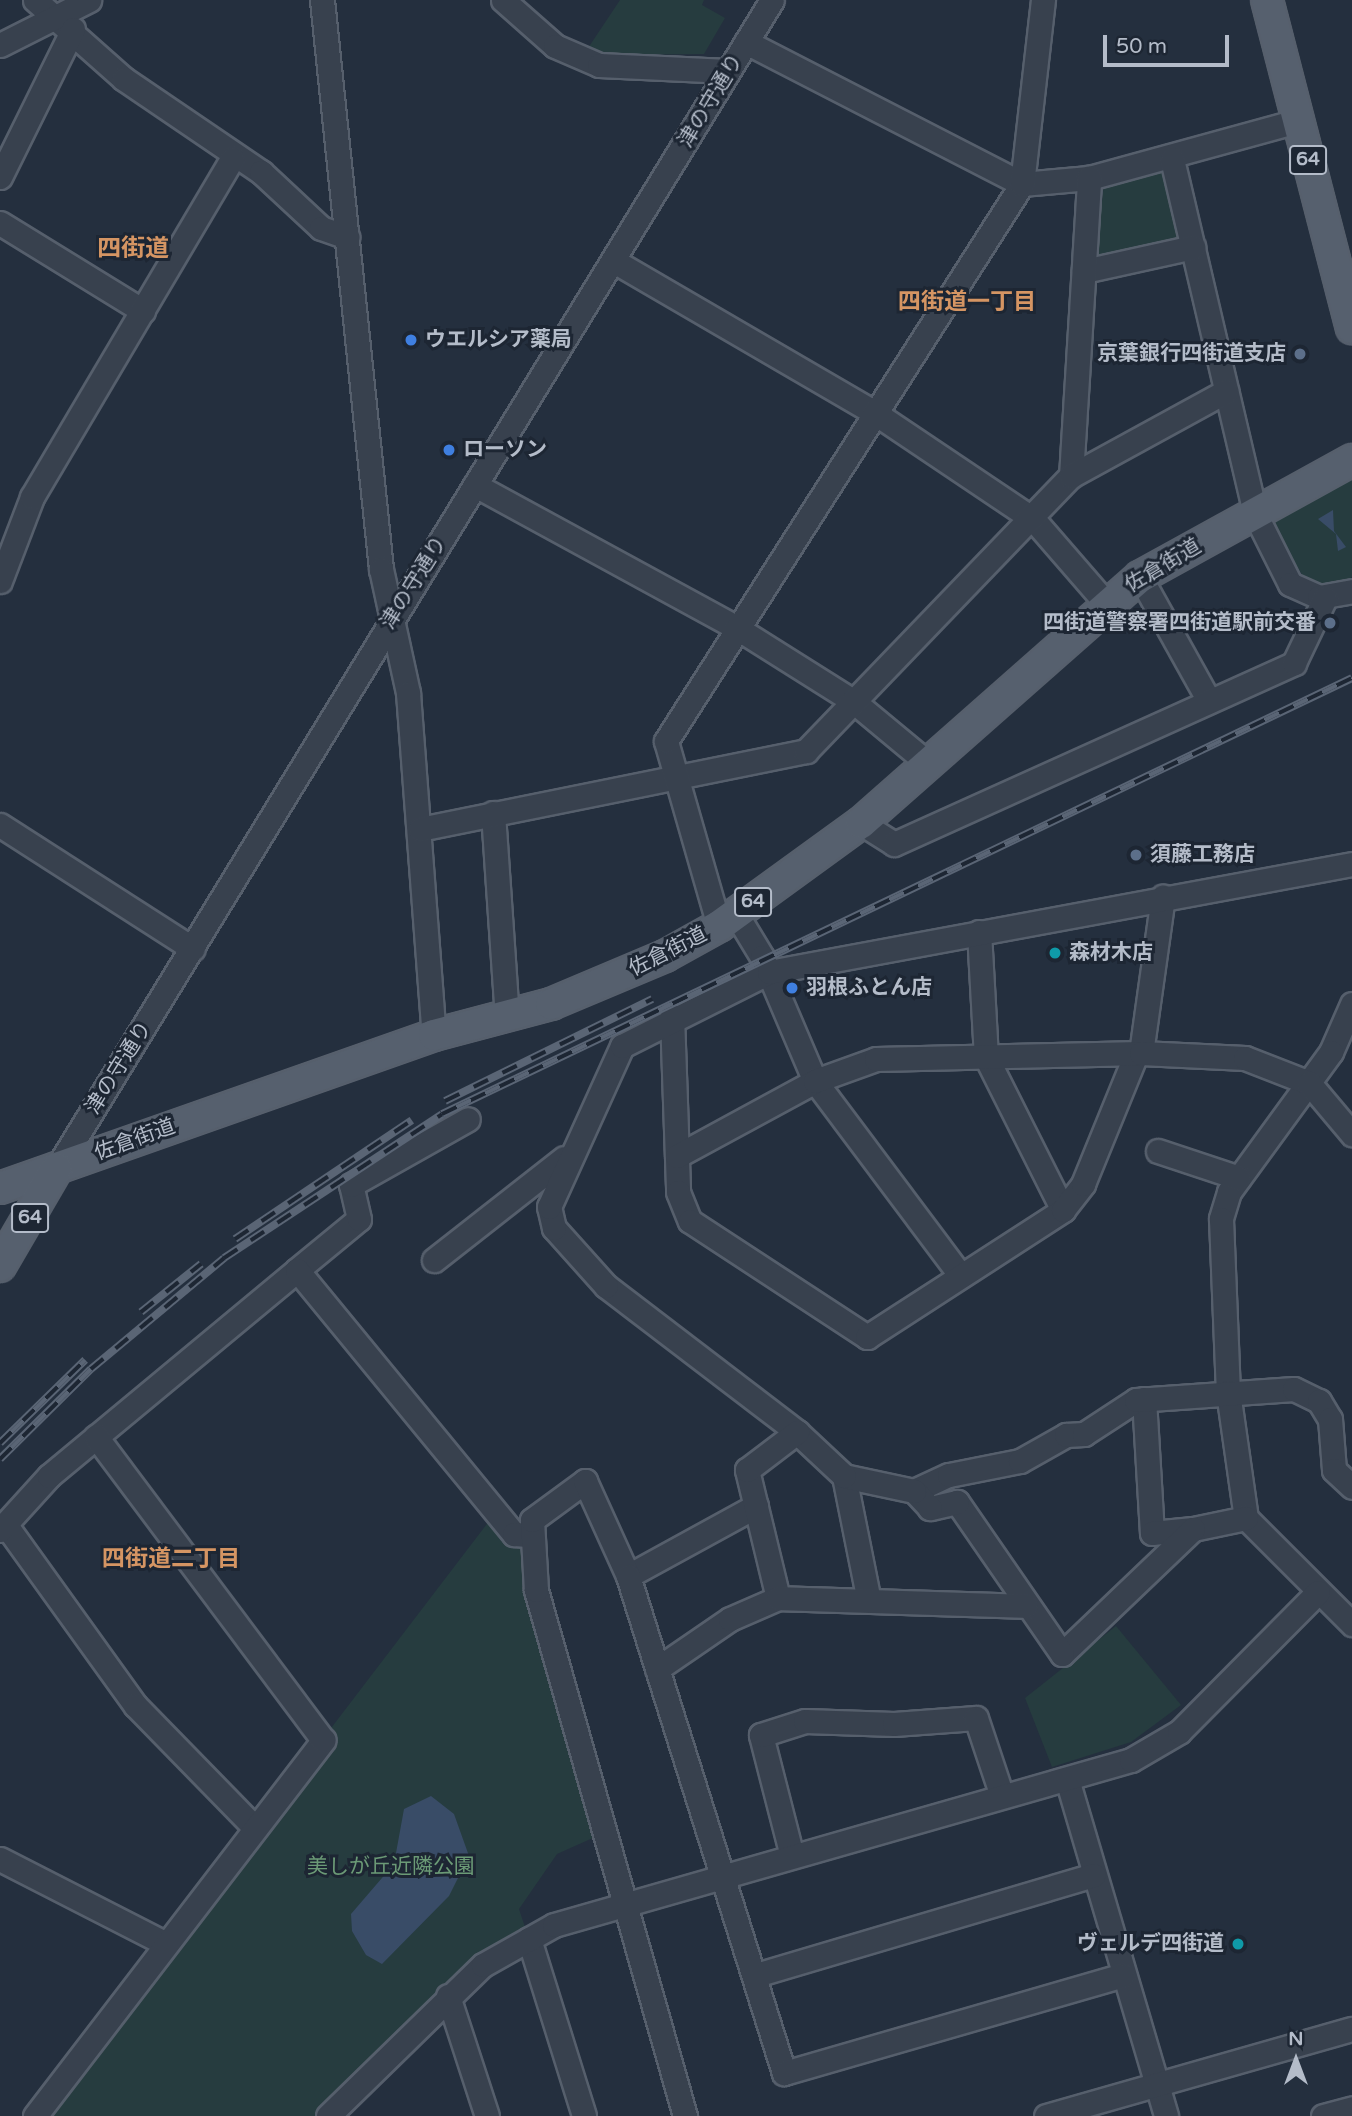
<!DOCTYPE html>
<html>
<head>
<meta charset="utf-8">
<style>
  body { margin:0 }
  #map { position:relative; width:1352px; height:2116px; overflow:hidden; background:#242f3e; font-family:"Varela Round","Noto Sans JP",sans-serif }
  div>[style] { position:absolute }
  .green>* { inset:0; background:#263c3f }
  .water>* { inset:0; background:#394c67 }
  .roads { filter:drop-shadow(2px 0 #565f6c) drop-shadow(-2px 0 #565f6c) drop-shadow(0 2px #565f6c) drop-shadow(0 -2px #565f6c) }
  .minor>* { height:23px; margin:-11.5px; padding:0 11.5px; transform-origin:11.5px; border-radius:11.5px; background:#38414e }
  .major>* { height:30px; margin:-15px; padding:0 15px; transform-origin:15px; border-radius:15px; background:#56606e }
  .rail>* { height:8px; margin-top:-4px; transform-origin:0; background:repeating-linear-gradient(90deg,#1d2633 0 16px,#5a6575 0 32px); box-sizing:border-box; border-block:2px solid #5a6575 }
  .dots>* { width:19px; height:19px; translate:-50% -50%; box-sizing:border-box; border:4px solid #1d2633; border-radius:50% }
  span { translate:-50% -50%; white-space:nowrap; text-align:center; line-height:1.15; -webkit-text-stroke:6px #1d2633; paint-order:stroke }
  .shield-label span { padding:2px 5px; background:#1d2633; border:2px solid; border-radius:5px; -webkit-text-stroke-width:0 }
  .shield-label { font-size:19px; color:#b4bcc9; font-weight:700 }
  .street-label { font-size:21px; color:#b4bcc9 }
  .poi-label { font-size:21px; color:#b4bcc9; font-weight:700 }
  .left { translate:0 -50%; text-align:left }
  .right { translate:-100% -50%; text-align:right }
  .park-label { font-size:21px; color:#6b9a76 }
  .neighbourhood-label { font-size:23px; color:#d59563; font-weight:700 }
  .quarter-label { font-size:24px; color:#d59563; font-weight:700 }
  .north { position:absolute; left:1261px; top:2025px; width:70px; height:70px; -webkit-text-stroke:5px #1d2633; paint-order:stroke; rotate:0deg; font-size:19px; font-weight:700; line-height:28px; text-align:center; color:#b4bcc9 }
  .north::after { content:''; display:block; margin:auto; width:24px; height:32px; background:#b4bcc9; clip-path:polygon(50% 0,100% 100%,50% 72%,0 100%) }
  .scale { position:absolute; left:1103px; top:35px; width:126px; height:32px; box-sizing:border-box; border:4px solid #b4bcc9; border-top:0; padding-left:9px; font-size:21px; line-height:24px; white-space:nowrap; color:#b4bcc9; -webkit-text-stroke:5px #1d2633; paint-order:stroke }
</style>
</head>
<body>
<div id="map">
  <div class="green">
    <i style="clip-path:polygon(620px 0,704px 0,702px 5px,725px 18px,704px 54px,606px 55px,588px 48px)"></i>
    <i style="clip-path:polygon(1161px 170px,1184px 246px,1094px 270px,1104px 184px)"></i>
    <i style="clip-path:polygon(1352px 470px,1352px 577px,1335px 586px,1308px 584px,1270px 524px,1277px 510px)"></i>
    <i style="clip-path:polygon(496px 1512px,528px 1535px,604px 1833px,557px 1854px,519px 1909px,529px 1939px,328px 2116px,35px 2116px)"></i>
    <i style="clip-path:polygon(1116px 1626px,1181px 1705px,1131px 1742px,1052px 1767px,1025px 1698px)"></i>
  </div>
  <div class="water">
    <i style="clip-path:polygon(1333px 510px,1334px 531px,1346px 547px,1338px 551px,1336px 534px,1318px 519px)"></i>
    <i style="clip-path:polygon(431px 1796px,454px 1814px,469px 1856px,449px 1896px,382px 1964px,366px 1955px,352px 1931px,351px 1914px,394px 1864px,404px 1809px)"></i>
  </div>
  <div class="roads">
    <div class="minor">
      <i style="left:35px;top:0;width:119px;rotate:41.6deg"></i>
      <i style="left:124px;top:79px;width:166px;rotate:34.2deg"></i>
      <i style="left:261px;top:172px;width:82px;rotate:43deg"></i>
      <i style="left:321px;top:228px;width:28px;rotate:19deg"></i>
      <i style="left:322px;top:0;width:572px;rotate:84.08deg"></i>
      <i style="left:381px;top:569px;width:127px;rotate:77.7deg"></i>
      <i style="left:408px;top:693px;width:343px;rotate:85.7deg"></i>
      <i style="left:503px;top:0;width:69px;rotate:41.5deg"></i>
      <i style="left:555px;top:46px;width:48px;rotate:23.4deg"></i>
      <i style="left:599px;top:65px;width:129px;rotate:2.7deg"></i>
      <i style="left:746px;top:42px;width:310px;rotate:27.2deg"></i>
      <i style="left:1022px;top:184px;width:67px;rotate:-5.1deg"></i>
      <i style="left:1089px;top:178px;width:217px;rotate:-15.3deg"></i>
      <i style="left:0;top:45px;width:100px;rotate:-26.8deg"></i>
      <i style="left:1172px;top:159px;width:365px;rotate:76.8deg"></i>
      <i style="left:1255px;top:514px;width:78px;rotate:63.4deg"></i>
      <i style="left:1290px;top:584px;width:32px;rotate:24deg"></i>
      <i style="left:1319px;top:597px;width:34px;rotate:-10deg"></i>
      <i style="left:0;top:177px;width:165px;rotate:-63.7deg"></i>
      <i style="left:0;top:223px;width:168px;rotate:31.6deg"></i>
      <i style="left:614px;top:261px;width:302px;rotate:30.2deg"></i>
      <i style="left:875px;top:413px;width:190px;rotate:33.9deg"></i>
      <i style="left:1033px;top:519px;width:110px;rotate:49.1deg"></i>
      <i style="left:1084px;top:271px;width:112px;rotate:-12.4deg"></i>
      <i style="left:1071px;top:476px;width:299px;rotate:-86.5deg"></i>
      <i style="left:475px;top:485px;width:298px;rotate:28.6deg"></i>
      <i style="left:737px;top:628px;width:137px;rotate:32.2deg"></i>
      <i style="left:853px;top:701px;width:100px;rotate:39.7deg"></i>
      <i style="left:1140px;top:577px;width:142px;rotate:60.9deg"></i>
      <i style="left:0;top:581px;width:90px;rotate:-69.1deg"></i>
      <i style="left:32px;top:497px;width:393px;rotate:-59.4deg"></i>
      <i style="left:493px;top:813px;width:203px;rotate:86.1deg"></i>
      <i style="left:861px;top:823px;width:39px;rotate:32deg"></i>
      <i style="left:894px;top:844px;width:439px;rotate:-24.3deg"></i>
      <i style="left:1294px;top:663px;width:72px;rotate:-64.5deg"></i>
      <i style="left:0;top:825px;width:229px;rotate:32.7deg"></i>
      <i style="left:420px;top:829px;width:394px;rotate:-11.4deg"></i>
      <i style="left:806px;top:751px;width:382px;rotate:-46.1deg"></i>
      <i style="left:1071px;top:476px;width:177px;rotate:-28.7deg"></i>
      <i style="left:736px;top:914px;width:50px;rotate:58.8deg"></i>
      <i style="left:762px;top:957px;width:135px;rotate:66.9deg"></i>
      <i style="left:815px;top:1081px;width:242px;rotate:53.2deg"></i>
      <i style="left:719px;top:926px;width:192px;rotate:-106deg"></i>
      <i style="left:666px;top:741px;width:661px;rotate:-57.42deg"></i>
      <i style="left:1022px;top:184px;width:185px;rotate:-83.5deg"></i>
      <i style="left:979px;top:932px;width:125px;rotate:86.8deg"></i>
      <i style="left:986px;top:1057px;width:171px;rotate:63.3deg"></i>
      <i style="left:1352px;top:1004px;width:52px;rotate:113.6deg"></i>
      <i style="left:1331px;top:1052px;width:173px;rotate:126.1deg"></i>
      <i style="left:1229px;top:1192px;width:28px;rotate:107deg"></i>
      <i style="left:1221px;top:1219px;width:173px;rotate:87.7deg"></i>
      <i style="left:1228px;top:1392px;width:127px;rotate:81.9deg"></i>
      <i style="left:1246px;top:1518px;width:150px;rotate:45deg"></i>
      <i style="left:672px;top:1016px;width:176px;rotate:88deg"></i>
      <i style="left:678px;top:1192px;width:31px;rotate:68deg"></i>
      <i style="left:690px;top:1221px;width:212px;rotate:33.2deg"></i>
      <i style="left:867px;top:1337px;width:234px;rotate:-32.9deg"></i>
      <i style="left:1063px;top:1210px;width:33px;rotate:-52deg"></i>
      <i style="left:1083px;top:1184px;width:140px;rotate:-67.8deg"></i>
      <i style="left:1141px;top:1053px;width:158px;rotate:-82deg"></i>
      <i style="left:1158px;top:1151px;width:85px;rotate:18.4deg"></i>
      <i style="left:677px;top:1156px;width:157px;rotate:-28.5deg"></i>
      <i style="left:815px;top:1081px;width:65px;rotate:-19.8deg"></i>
      <i style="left:876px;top:1059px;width:265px;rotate:-1.3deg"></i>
      <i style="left:1141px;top:1053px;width:104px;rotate:2.8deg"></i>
      <i style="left:1245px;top:1058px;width:69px;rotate:21.3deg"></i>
      <i style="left:1309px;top:1083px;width:67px;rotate:49.9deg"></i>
      <i style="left:57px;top:1168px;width:1369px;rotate:-58.53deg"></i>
      <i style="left:434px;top:1260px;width:165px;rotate:-38.1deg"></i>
      <i style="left:297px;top:1270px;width:80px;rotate:-39.4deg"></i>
      <i style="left:359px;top:1219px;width:35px;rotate:-103deg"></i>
      <i style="left:351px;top:1185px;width:134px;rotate:-29.4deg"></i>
      <i style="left:1144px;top:1399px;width:134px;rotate:86.6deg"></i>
      <i style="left:1152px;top:1533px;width:41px;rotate:-5.6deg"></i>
      <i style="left:844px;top:1476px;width:127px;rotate:78.7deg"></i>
      <i style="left:914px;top:1491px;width:38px;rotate:-25deg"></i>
      <i style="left:949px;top:1475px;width:72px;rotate:-11.2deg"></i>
      <i style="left:1020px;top:1461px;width:53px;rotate:-29.5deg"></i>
      <i style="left:1066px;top:1435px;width:18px;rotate:-3deg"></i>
      <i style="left:1084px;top:1434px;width:62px;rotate:-33.2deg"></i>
      <i style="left:1136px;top:1400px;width:158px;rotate:-4deg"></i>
      <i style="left:1294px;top:1389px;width:28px;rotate:26deg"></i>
      <i style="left:1319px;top:1401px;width:21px;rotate:59deg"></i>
      <i style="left:1330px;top:1419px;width:51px;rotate:85.5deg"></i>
      <i style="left:1334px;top:1470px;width:25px;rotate:43deg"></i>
      <i style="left:1246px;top:1518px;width:54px;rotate:168.3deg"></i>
      <i style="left:1193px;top:1529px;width:181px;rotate:136.3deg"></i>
      <i style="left:1062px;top:1654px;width:185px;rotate:-124.6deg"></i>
      <i style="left:957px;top:1502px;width:28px;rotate:167deg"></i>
      <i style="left:930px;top:1508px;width:23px;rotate:-133deg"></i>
      <i style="left:914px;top:1491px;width:72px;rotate:-167.9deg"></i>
      <i style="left:844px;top:1476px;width:64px;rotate:-136.9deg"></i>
      <i style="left:797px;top:1432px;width:240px;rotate:-142.6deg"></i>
      <i style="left:606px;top:1286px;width:78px;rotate:-131.9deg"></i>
      <i style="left:554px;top:1228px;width:22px;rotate:-103deg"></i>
      <i style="left:549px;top:1207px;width:177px;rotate:-65.6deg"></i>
      <i style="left:622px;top:1046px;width:165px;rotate:-26.7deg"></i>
      <i style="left:769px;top:972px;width:593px;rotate:-10.49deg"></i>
      <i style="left:5px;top:1524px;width:224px;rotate:54.3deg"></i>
      <i style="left:136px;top:1706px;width:168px;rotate:45.7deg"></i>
      <i style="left:0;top:1530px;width:73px;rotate:-47.8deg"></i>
      <i style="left:49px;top:1476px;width:322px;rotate:-39.7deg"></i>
      <i style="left:297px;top:1270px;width:342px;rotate:50.6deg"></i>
      <i style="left:514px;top:1534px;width:14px;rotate:4deg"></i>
      <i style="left:628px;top:1576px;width:146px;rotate:-28.7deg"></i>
      <i style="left:778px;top:1598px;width:132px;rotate:-103.6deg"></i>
      <i style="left:747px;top:1470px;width:63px;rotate:-37.2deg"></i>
      <i style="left:657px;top:1669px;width:88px;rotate:-34.4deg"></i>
      <i style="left:730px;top:1619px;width:52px;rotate:-23.6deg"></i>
      <i style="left:778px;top:1598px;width:248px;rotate:1.8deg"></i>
      <i style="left:1067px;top:1779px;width:351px;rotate:73.6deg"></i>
      <i style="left:792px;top:1856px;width:125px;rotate:-104.4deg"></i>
      <i style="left:761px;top:1735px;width:46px;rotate:-17.7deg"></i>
      <i style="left:805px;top:1721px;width:89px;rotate:1.9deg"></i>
      <i style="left:894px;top:1724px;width:82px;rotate:-4.2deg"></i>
      <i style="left:976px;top:1718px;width:82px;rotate:71.6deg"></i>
      <i style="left:0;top:1859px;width:184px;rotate:27.1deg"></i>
      <i style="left:529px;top:1939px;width:185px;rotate:72.7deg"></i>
      <i style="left:756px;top:1975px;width:352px;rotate:-16.5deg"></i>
      <i style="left:448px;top:1996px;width:126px;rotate:72deg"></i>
      <i style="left:35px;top:2116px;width:474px;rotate:-52.5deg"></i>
      <i style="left:323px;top:1740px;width:379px;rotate:-126.8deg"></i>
      <i style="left:328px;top:2116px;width:216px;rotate:-44.3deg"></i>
      <i style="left:483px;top:1965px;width:81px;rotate:-29.4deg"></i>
      <i style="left:554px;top:1925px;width:600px;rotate:-15.96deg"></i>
      <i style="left:1131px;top:1760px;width:56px;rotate:-30.3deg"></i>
      <i style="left:1179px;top:1732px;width:197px;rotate:-45.2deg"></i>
      <i style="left:685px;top:2116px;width:547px;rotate:-105.82deg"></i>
      <i style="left:536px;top:1590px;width:70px;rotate:-93.3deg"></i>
      <i style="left:532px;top:1520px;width:66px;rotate:-36.3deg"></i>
      <i style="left:585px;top:1481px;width:104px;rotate:65.6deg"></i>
      <i style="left:628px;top:1576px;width:521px;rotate:72.57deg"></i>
      <i style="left:784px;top:2073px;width:353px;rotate:-16.1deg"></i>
      <i style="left:1046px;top:2116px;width:318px;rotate:-15.9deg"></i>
      <i style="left:1323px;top:2116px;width:30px;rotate:-15deg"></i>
    </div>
    <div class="major">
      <i style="left:1267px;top:0;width:339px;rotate:75.5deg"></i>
      <i style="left:0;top:1188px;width:460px;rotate:-19.4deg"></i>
      <i style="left:434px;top:1035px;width:121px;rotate:-14.8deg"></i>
      <i style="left:551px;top:1004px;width:124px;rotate:-22.8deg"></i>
      <i style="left:665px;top:956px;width:62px;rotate:-29.1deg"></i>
      <i style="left:719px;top:926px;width:175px;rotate:-36deg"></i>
      <i style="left:861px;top:823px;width:372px;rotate:-41.4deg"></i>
      <i style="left:1140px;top:577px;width:242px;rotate:-28.9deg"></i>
      <i style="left:0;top:1266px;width:113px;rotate:-59.8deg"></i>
    </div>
  </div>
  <div class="rail">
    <i style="left:445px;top:1101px;width:231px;rotate:-26.2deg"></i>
    <i style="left:235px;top:1239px;width:213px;rotate:-33.9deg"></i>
    <i style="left:141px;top:1312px;width:77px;rotate:-38.7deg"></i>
    <i style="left:0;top:1443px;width:119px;rotate:-44.3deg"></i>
    <i style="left:0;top:1459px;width:128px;rotate:-44.7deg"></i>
    <i style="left:91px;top:1369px;width:173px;rotate:-39.8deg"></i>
    <i style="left:224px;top:1258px;width:261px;rotate:-33.4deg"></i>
    <i style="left:442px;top:1114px;width:1009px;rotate:-25.6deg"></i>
  </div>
  <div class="dots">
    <i style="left:411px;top:340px;background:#3f7fe0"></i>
    <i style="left:1300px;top:354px;background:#5c6f8a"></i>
    <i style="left:449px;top:450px;background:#3f7fe0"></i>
    <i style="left:1330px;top:623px;background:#5c6f8a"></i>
    <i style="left:1136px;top:855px;background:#5c6f8a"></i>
    <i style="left:1055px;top:953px;background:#0f9aa8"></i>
    <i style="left:792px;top:988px;background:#3f7fe0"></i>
    <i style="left:1238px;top:1944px;background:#0f9aa8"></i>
  </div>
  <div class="shield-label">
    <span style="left:1308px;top:160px">64</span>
    <span style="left:753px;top:902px">64</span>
    <span style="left:30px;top:1218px">64</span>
  </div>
  <div class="street-label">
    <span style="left:711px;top:101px;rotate:-59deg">津の守通り</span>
    <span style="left:1163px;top:566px;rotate:-31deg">佐倉街道</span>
    <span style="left:414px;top:583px;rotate:-58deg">津の守通り</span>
    <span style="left:668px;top:952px;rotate:-27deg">佐倉街道</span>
    <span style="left:119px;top:1068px;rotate:-58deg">津の守通り</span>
    <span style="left:135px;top:1140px;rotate:-20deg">佐倉街道</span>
  </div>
  <div class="poi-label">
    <span class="left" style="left:425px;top:340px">ウエルシア薬局</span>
    <span class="right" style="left:1286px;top:354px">京葉銀行四街道支店</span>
    <span class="left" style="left:463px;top:450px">ローソン</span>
    <span class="right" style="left:1316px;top:623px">四街道警察署四街道駅前交番</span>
    <span class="left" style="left:1150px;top:855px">須藤工務店</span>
    <span class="left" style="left:1069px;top:953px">森材木店</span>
    <span class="left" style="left:806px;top:988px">羽根ふとん店</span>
    <span class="right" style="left:1224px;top:1944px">ヴェルデ四街道</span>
  </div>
  <div class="park-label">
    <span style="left:391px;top:1867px">美しが丘近隣公園</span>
  </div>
  <div class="neighbourhood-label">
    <span style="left:967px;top:302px">四街道一丁目</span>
    <span style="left:171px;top:1559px">四街道二丁目</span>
  </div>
  <div class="quarter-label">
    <span style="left:133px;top:249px">四街道</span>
  </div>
  <div class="north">N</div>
  <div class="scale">50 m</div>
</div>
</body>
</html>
